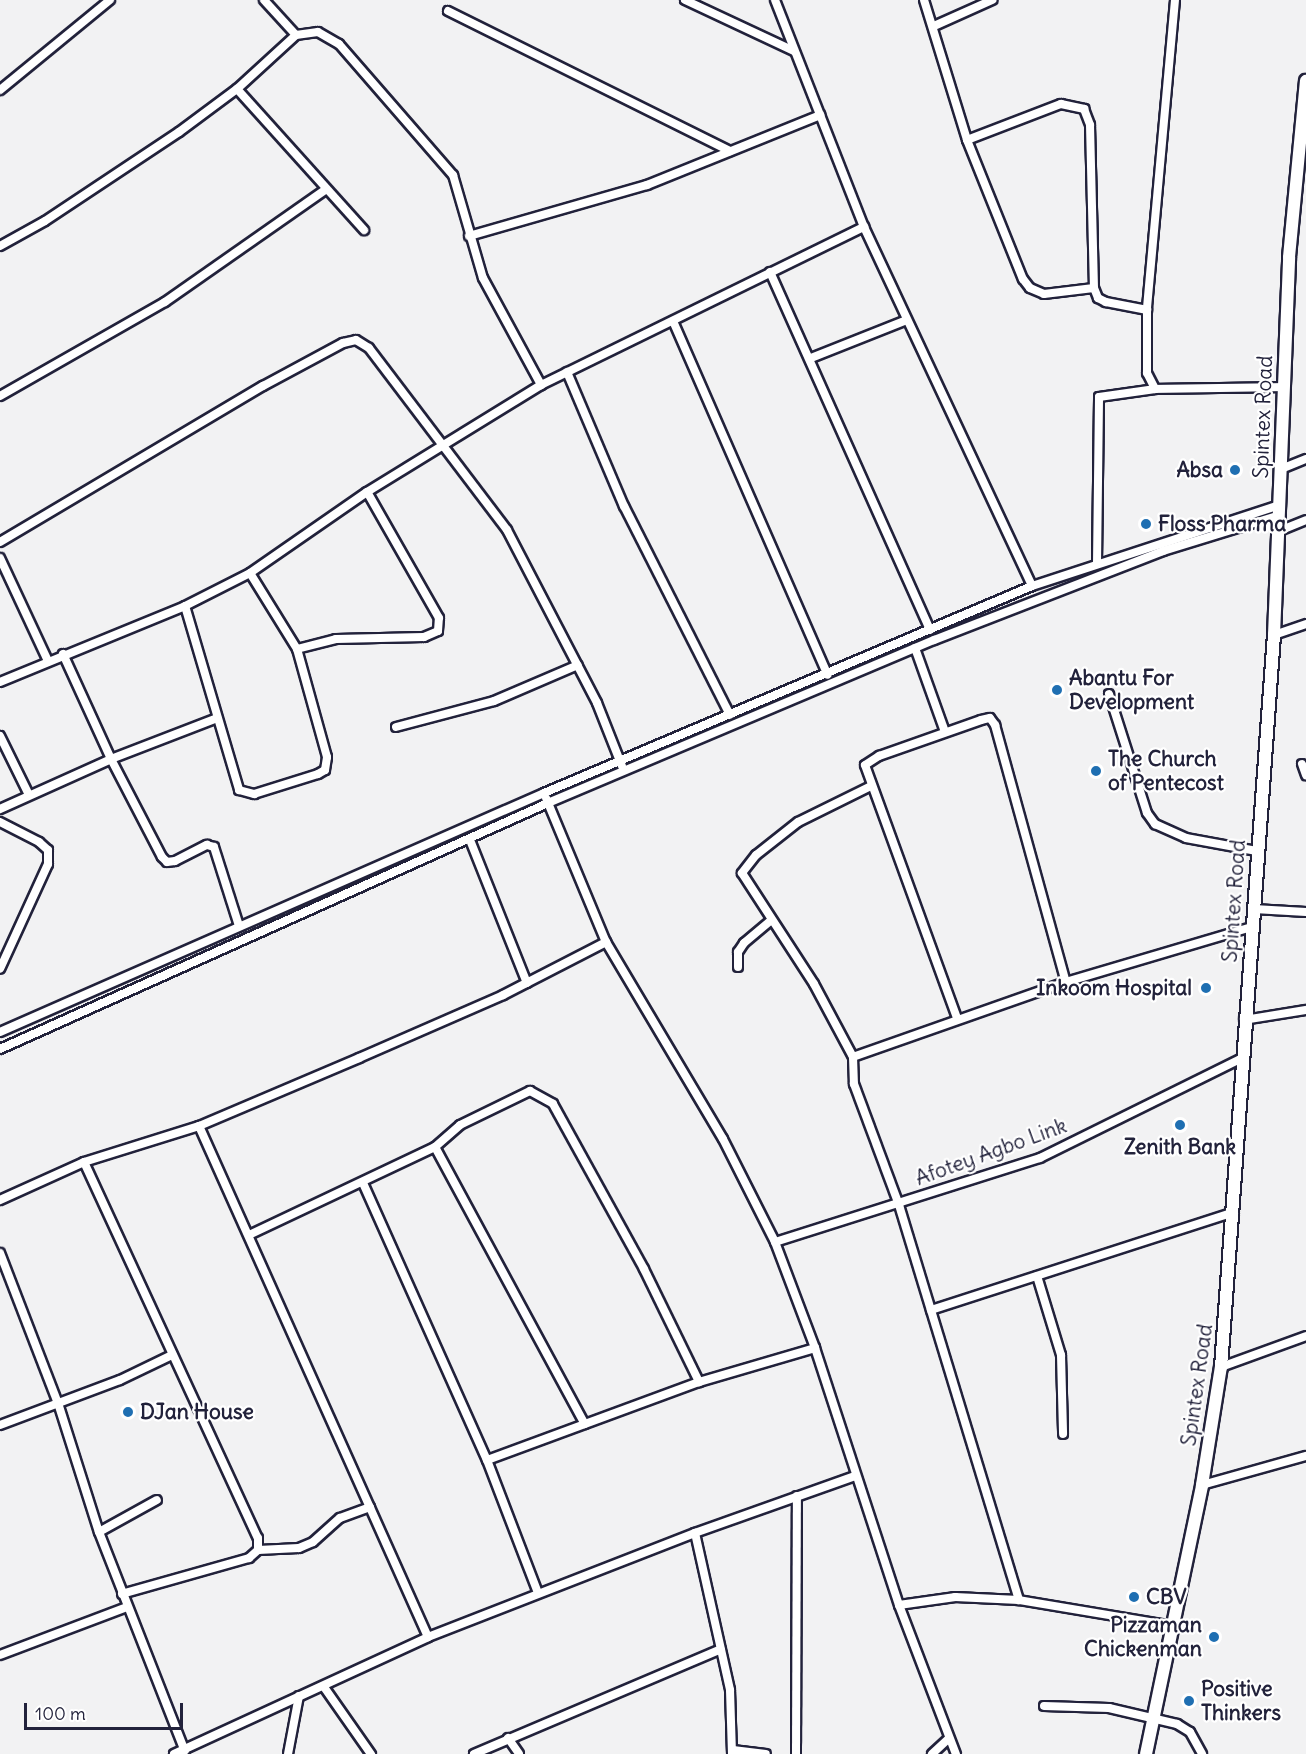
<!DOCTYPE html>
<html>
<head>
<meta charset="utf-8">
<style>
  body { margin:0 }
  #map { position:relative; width:1306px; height:1754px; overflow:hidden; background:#f2f2f3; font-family:Delius,sans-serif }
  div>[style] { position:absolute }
  .roads { filter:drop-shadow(2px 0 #22223b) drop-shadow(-2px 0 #22223b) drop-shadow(0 2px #22223b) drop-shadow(0 -2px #22223b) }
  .minor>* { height:8px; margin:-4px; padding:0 4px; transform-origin:4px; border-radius:4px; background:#fff }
  .secondary>* { height:12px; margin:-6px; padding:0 6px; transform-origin:6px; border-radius:6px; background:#fff }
  .dots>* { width:16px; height:16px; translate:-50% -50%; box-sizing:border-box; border:3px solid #fff; border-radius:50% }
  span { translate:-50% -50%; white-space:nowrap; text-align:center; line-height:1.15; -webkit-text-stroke:4.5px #fff; paint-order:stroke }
  .street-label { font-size:21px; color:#22223b }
  .poi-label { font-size:21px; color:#22223b; font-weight:700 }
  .right { translate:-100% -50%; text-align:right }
  .left { translate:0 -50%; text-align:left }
  .scale { position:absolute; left:24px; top:1703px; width:159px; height:27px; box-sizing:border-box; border:3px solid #22223b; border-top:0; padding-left:8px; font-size:18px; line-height:21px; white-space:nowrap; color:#22223b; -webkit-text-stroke:4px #fff; paint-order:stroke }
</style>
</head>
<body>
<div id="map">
  <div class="roads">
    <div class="minor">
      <i style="left:264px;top:0;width:47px;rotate:47.6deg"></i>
      <i style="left:685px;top:0;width:120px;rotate:25.1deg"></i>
      <i style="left:775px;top:0;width:244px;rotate:68.6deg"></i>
      <i style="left:864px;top:227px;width:396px;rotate:64.9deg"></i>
      <i style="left:924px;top:0;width:146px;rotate:72.9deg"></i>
      <i style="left:967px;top:140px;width:150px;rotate:68.1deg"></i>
      <i style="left:1023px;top:279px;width:11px;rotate:52deg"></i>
      <i style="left:1030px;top:288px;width:15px;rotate:23deg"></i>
      <i style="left:1044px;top:294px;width:50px;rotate:-6.8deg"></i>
      <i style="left:1175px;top:0;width:311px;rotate:95.2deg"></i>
      <i style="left:1147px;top:310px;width:63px;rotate:90deg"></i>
      <i style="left:1147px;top:373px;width:18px;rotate:63deg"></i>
      <i style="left:1155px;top:389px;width:129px;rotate:-0.9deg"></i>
      <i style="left:448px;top:11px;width:315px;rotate:26.4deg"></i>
      <i style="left:934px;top:26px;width:64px;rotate:-24.1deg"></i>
      <i style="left:237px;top:89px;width:190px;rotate:48deg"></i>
      <i style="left:0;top:90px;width:142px;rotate:-39.3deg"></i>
      <i style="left:967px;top:140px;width:101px;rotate:-21deg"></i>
      <i style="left:1061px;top:104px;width:24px;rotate:12deg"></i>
      <i style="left:1084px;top:109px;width:17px;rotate:69deg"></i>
      <i style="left:1090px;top:125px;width:163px;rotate:88.6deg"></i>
      <i style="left:1094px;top:288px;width:11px;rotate:68deg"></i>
      <i style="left:1098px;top:298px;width:9px;rotate:27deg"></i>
      <i style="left:1106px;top:302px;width:42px;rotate:11deg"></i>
      <i style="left:469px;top:236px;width:185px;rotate:-16deg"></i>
      <i style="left:647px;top:185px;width:187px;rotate:-22deg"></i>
      <i style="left:0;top:246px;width:51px;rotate:-29.1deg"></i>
      <i style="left:45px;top:221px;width:161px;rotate:-33.6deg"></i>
      <i style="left:179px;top:132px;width:72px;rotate:-36.6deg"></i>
      <i style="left:237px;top:89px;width:80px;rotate:-42.5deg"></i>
      <i style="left:296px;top:35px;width:22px;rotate:-8deg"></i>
      <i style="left:318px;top:32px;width:24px;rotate:30deg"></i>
      <i style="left:339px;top:44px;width:174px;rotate:49deg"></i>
      <i style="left:453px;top:175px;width:107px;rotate:73.8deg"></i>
      <i style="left:483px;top:278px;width:122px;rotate:61.5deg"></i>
      <i style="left:770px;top:272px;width:392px;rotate:65.9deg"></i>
      <i style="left:673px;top:321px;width:386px;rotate:66.4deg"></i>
      <i style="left:811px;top:358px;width:103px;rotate:-21.6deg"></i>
      <i style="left:567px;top:372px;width:146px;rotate:67deg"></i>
      <i style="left:624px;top:506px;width:234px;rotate:63.1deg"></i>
      <i style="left:0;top:396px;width:190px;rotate:-29.7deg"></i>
      <i style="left:165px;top:302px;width:195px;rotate:-35deg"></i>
      <i style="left:1281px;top:469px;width:27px;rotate:-22deg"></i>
      <i style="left:1279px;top:531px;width:29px;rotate:-22deg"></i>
      <i style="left:0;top:542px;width:306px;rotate:-30.7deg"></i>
      <i style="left:263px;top:386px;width:91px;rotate:-28.3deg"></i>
      <i style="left:343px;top:343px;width:13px;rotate:-13deg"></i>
      <i style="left:356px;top:340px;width:15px;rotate:32deg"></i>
      <i style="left:369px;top:348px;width:228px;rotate:52.8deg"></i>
      <i style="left:507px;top:530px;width:195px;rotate:62.5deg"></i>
      <i style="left:597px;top:703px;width:68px;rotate:68.4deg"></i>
      <i style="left:0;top:558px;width:114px;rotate:65deg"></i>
      <i style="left:1097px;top:563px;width:166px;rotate:-89.3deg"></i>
      <i style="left:1099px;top:397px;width:57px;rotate:-8.1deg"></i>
      <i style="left:185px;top:606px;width:192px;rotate:73.6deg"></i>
      <i style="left:239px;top:790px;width:16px;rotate:15deg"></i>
      <i style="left:254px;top:794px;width:67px;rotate:-17.4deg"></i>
      <i style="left:318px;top:774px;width:8px;rotate:-30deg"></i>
      <i style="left:325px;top:770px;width:13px;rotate:-81deg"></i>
      <i style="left:327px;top:757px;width:112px;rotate:-105.5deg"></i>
      <i style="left:297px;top:649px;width:89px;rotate:-121.7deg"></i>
      <i style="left:1274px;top:635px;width:34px;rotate:-19deg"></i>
      <i style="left:915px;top:648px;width:89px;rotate:70.3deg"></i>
      <i style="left:297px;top:649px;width:40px;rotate:-14.4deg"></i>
      <i style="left:336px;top:639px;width:88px;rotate:-1.3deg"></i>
      <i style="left:424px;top:637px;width:15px;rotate:-23deg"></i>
      <i style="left:438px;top:631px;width:13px;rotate:-86deg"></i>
      <i style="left:439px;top:618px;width:145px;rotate:-119.7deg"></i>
      <i style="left:63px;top:654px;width:115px;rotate:65.4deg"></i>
      <i style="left:111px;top:759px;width:110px;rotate:62.5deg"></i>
      <i style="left:162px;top:857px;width:7px;rotate:45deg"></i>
      <i style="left:167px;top:862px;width:8px;rotate:-7deg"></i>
      <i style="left:175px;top:861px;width:36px;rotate:-27deg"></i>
      <i style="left:207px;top:845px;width:7px;rotate:16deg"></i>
      <i style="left:214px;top:847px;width:83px;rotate:72.4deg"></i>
      <i style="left:0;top:682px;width:200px;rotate:-22.3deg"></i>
      <i style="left:185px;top:606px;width:73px;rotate:-26.9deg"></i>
      <i style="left:250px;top:573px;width:142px;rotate:-34.7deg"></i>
      <i style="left:367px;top:492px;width:204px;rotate:-31.6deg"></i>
      <i style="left:541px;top:385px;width:360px;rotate:-26.1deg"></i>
      <i style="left:1109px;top:694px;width:125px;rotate:72.3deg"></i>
      <i style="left:1147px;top:813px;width:14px;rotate:54deg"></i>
      <i style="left:1155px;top:824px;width:34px;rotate:24deg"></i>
      <i style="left:1186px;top:838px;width:72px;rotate:10.4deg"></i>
      <i style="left:396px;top:727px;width:101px;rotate:-14.9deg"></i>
      <i style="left:494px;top:701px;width:91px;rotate:-23.2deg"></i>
      <i style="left:0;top:736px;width:66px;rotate:63.8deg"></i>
      <i style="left:1302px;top:764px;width:12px;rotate:70deg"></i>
      <i style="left:871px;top:786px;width:81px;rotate:153.7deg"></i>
      <i style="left:798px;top:822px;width:53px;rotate:141.8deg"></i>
      <i style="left:756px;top:855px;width:23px;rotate:128deg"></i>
      <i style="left:742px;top:873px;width:132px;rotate:57deg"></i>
      <i style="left:814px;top:984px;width:83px;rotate:61.9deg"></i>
      <i style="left:853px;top:1057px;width:27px;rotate:88deg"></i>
      <i style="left:854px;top:1084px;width:129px;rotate:69.6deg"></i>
      <i style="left:899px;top:1205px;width:413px;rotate:73.1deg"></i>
      <i style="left:546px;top:798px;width:156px;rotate:67.4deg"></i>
      <i style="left:606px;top:942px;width:229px;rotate:59.3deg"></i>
      <i style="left:723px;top:1139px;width:115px;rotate:63.2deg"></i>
      <i style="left:775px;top:1242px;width:113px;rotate:69.3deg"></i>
      <i style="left:815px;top:1348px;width:270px;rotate:71.9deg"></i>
      <i style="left:899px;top:1605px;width:160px;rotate:69.1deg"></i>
      <i style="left:0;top:809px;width:122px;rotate:-24.2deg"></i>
      <i style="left:111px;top:759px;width:114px;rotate:-21.1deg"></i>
      <i style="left:0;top:822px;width:44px;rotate:27.1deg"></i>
      <i style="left:39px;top:842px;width:12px;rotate:42deg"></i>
      <i style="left:48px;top:850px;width:14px;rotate:90deg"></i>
      <i style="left:48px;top:864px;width:115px;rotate:114.6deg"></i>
      <i style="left:470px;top:840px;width:154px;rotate:68.3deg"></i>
      <i style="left:1254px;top:909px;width:52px;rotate:3.3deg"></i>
      <i style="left:738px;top:967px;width:15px;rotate:-90deg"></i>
      <i style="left:738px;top:952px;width:11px;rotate:-56deg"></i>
      <i style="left:744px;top:943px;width:35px;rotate:-40deg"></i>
      <i style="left:957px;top:1018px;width:269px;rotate:-110deg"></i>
      <i style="left:865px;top:765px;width:17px;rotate:-33deg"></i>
      <i style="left:879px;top:756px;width:108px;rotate:-19.4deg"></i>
      <i style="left:981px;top:720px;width:9px;rotate:-13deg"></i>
      <i style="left:990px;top:718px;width:9px;rotate:54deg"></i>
      <i style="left:995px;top:725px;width:267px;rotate:74.6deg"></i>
      <i style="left:1244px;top:1020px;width:63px;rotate:-9.2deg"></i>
      <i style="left:0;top:1032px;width:594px;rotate:-23.72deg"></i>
      <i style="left:544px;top:793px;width:530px;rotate:-22.99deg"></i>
      <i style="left:1032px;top:586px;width:261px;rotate:-18.1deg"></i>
      <i style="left:0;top:1049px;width:601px;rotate:-24.18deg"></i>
      <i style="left:548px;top:803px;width:419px;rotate:-22.9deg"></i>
      <i style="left:934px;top:640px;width:246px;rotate:-21.2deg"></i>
      <i style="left:1163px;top:551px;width:122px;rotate:-17.1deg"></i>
      <i style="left:853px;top:1057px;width:226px;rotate:-19.4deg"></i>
      <i style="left:1066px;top:982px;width:194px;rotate:-16.5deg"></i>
      <i style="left:199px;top:1126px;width:560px;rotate:65.86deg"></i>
      <i style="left:435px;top:1147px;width:315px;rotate:61.6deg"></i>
      <i style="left:84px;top:1162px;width:414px;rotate:65.2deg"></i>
      <i style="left:258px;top:1538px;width:12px;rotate:90deg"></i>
      <i style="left:258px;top:1550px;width:12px;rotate:138deg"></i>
      <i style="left:249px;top:1558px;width:132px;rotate:164.2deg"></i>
      <i style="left:363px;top:1183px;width:303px;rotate:65.9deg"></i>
      <i style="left:487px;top:1460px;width:142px;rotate:69deg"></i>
      <i style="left:0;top:1200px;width:92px;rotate:-24.3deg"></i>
      <i style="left:84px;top:1162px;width:121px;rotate:-17.4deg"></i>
      <i style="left:199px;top:1126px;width:174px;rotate:-23deg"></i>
      <i style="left:359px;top:1058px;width:157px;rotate:-23.6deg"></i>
      <i style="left:503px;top:995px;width:116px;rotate:-27.2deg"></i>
      <i style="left:249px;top:1235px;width:206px;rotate:-25.3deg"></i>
      <i style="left:435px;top:1147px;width:33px;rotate:-41deg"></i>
      <i style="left:460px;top:1125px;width:78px;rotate:-25.9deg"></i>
      <i style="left:530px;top:1091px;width:26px;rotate:29deg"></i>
      <i style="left:553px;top:1104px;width:188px;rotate:61.1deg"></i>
      <i style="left:644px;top:1269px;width:126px;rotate:64deg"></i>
      <i style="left:775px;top:1242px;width:278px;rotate:-17.6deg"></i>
      <i style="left:1040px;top:1158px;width:225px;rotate:-26.3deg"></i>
      <i style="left:0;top:1253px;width:161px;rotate:68.9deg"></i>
      <i style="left:58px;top:1403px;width:135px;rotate:72.4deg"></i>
      <i style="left:99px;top:1532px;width:235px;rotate:68.6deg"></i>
      <i style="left:1037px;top:1276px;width:83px;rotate:73.1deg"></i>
      <i style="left:1061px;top:1355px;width:79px;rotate:88.5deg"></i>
      <i style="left:931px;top:1310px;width:318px;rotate:-17.9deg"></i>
      <i style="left:1221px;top:1367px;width:90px;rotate:-20deg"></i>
      <i style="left:0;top:1425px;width:128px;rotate:-20.6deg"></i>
      <i style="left:120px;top:1380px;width:58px;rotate:-25.7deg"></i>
      <i style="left:487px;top:1460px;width:226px;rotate:-20.2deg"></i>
      <i style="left:699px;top:1382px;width:121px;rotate:-16.3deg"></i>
      <i style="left:1202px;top:1485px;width:108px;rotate:-15.6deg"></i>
      <i style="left:99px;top:1532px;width:66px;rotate:-28.9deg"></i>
      <i style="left:695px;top:1533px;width:161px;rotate:77.4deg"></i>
      <i style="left:730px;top:1690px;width:64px;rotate:88.2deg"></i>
      <i style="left:258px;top:1550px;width:41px;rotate:-2.8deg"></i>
      <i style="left:299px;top:1548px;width:15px;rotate:-23deg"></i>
      <i style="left:313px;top:1542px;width:36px;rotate:-42deg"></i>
      <i style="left:340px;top:1518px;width:32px;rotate:-20deg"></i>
      <i style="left:899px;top:1605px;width:57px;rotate:-8.1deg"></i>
      <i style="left:955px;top:1597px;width:64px;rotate:2.7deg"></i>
      <i style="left:1019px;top:1600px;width:157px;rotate:9.5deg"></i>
      <i style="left:0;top:1655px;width:136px;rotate:-20.7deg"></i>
      <i style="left:324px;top:1687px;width:82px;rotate:55deg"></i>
      <i style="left:1044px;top:1706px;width:65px;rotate:1.8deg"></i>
      <i style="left:1109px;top:1708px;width:70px;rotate:13.2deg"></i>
      <i style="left:1177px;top:1724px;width:15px;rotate:32deg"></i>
      <i style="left:1190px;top:1732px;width:25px;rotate:61deg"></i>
      <i style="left:508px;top:1738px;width:19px;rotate:55deg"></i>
      <i style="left:733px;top:1750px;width:33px;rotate:7deg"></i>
      <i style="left:174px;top:1754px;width:280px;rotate:-24.7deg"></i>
      <i style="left:428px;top:1637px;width:287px;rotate:-21.3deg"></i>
      <i style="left:695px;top:1533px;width:170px;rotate:-19.6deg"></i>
      <i style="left:288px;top:1754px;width:59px;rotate:-79.3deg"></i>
      <i style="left:474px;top:1754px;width:268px;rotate:-23deg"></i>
      <i style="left:796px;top:1754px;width:258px;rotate:-89.8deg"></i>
      <i style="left:932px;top:1754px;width:23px;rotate:-43deg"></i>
    </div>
    <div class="secondary">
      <i style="left:1146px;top:1754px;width:275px;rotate:-78.2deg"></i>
      <i style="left:1202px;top:1485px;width:120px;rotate:-80.9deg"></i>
      <i style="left:1221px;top:1367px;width:734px;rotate:-85.86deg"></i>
      <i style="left:1274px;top:635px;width:378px;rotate:-87.7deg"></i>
      <i style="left:1289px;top:257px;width:177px;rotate:-84.5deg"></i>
    </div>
  </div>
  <div class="dots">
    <i style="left:1235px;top:470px;background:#1f6fb2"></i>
    <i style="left:1146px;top:524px;background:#1f6fb2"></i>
    <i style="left:1057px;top:690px;background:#1f6fb2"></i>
    <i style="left:1096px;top:771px;background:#1f6fb2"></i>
    <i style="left:1206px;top:988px;background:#1f6fb2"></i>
    <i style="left:1180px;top:1125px;background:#1f6fb2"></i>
    <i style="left:128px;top:1412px;background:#1f6fb2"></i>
    <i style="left:1134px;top:1597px;background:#1f6fb2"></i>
    <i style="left:1214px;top:1637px;background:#1f6fb2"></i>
    <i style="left:1189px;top:1701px;background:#1f6fb2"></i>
  </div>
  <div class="street-label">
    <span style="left:1263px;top:417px;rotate:-88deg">Spintex Road</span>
    <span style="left:1234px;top:901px;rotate:-86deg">Spintex Road</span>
    <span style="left:991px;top:1152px;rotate:-20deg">Afotey Agbo Link</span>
    <span style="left:1197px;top:1385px;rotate:-82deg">Spintex Road</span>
  </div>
  <div class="poi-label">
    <span class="right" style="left:1223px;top:470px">Absa</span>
    <span class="left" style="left:1158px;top:524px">Floss Pharma</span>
    <span class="left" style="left:1069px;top:690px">Abantu For<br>Development</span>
    <span class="left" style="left:1108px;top:771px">The Church<br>of Pentecost</span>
    <span class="right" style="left:1192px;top:988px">Inkoom Hospital</span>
    <span style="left:1180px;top:1147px">Zenith Bank</span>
    <span class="left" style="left:140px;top:1412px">DJan House</span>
    <span class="left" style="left:1146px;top:1597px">CBV</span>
    <span class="right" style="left:1202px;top:1637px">Pizzaman<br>Chickenman</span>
    <span class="left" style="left:1201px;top:1701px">Positive<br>Thinkers</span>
  </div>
  <div class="scale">100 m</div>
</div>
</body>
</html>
